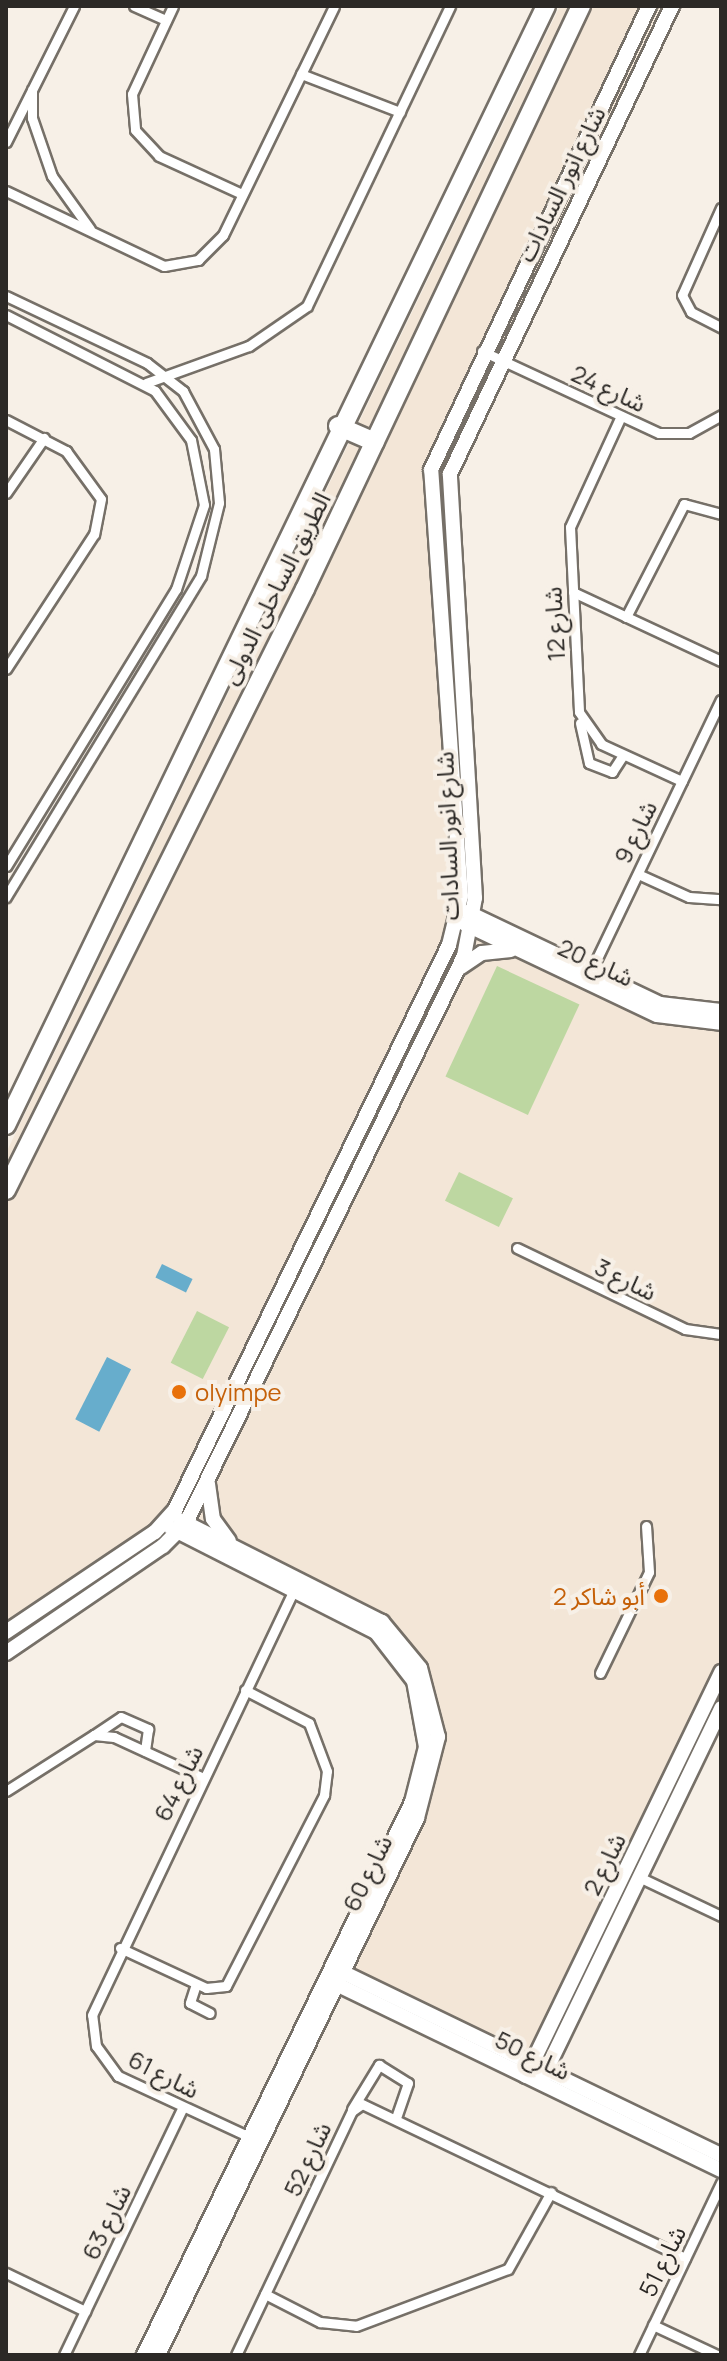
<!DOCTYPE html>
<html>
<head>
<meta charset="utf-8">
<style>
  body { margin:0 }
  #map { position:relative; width:727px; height:2361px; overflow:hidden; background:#f7f0e7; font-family:Manrope,"Noto Sans Arabic",sans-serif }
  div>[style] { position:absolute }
  .built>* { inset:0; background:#f3e6d7 }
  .green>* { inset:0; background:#bdd7a1; transform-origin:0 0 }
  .water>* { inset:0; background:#67adcc; transform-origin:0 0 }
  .roads { filter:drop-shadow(2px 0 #767068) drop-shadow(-2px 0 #767068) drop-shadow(0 2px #767068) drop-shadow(0 -2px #767068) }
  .street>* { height:9px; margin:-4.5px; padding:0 4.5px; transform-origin:4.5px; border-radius:4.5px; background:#fff }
  .secondary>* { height:14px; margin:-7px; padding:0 7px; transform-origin:7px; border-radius:7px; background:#fff }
  .highway>* { height:18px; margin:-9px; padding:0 9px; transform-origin:9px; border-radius:9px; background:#fff }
  .dots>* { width:22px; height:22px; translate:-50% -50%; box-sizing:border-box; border:4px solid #f7f0e7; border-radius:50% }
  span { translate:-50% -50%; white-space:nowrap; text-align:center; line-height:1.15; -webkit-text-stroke:8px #f7f0e7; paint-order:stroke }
  .street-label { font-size:24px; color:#2c2926 }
  .food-label { font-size:24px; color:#c56008 }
  .left { translate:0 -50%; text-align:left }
  .right { translate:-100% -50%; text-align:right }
  .frame { position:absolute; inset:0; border:8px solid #2c2926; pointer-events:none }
</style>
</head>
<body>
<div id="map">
  <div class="built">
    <i style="clip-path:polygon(560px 6px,661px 6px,440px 478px,468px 917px,639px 1001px,721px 1018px,721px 1690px,536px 2073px,335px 1976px,425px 1785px,407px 1657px,176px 1525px,6px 1643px,6px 1153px)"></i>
  </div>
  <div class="green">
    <i style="left:497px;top:966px;width:91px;height:122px;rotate:25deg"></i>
    <i style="left:459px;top:1172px;width:60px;height:32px;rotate:26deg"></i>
    <i style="left:197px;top:1311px;width:36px;height:58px;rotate:27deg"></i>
  </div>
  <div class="water">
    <i style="left:162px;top:1264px;width:34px;height:15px;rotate:26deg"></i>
    <i style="left:107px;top:1357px;width:27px;height:70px;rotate:27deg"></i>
  </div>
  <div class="roads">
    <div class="street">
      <i style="left:134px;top:6px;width:35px;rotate:24deg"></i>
      <i style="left:173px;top:6px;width:97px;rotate:115deg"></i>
      <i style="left:132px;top:94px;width:36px;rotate:85deg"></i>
      <i style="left:135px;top:130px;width:35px;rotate:47deg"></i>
      <i style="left:159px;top:156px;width:91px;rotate:24.6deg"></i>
      <i style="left:301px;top:74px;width:106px;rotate:21deg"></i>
      <i style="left:32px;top:90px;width:28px;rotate:90deg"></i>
      <i style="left:32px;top:118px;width:61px;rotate:71deg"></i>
      <i style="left:52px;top:176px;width:65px;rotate:54.4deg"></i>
      <i style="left:6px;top:142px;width:152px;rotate:-63.4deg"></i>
      <i style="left:6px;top:191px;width:175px;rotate:25.4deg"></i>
      <i style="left:164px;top:266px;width:35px;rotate:-10deg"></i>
      <i style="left:198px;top:260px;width:35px;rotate:-45deg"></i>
      <i style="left:223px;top:235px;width:254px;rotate:-64.1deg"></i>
      <i style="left:721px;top:208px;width:95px;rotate:114.1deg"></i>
      <i style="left:682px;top:295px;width:19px;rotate:62deg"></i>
      <i style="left:691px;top:312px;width:34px;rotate:27deg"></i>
      <i style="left:6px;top:296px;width:156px;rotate:25.4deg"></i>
      <i style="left:147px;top:363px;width:46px;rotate:37.9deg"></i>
      <i style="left:183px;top:391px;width:66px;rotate:61.9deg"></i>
      <i style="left:214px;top:449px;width:54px;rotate:84.7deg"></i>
      <i style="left:219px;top:503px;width:75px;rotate:103.9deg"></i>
      <i style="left:201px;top:576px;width:376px;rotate:121.3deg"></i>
      <i style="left:6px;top:315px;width:167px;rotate:27deg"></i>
      <i style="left:155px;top:391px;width:61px;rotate:53.7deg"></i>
      <i style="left:191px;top:440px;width:66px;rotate:78.7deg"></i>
      <i style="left:204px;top:505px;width:89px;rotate:108.4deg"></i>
      <i style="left:176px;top:589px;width:325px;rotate:121.5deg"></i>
      <i style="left:482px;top:351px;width:195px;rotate:24.9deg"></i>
      <i style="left:659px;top:433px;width:30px"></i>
      <i style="left:689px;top:433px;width:37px;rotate:-29deg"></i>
      <i style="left:146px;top:383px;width:109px;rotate:-19.8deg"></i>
      <i style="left:249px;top:346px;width:70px;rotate:-34.6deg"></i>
      <i style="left:307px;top:306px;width:332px;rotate:-64.5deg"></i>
      <i style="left:621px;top:416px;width:122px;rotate:114.7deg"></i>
      <i style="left:570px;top:527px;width:185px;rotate:87.2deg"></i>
      <i style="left:579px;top:712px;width:39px;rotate:55deg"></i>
      <i style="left:601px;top:744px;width:89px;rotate:24.6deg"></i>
      <i style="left:6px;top:420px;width:68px;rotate:27.3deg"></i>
      <i style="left:66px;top:451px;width:59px;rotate:53.9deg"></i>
      <i style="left:101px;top:499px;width:36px;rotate:101deg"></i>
      <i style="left:94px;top:534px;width:161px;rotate:123.1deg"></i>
      <i style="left:6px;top:493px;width:67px;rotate:-55.4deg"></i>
      <i style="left:573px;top:592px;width:163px;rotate:25deg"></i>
      <i style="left:626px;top:617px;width:127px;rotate:-62.8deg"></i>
      <i style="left:684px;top:504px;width:38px;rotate:15deg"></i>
      <i style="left:580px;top:723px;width:41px;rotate:77.3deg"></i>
      <i style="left:589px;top:763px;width:25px;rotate:21deg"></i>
      <i style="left:612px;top:772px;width:20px;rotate:-57deg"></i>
      <i style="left:638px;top:874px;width:56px;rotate:24.3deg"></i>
      <i style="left:689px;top:897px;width:32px;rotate:4deg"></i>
      <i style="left:589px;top:975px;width:305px;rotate:-64.4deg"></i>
      <i style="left:517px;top:1248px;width:187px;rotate:25.7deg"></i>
      <i style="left:685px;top:1329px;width:36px;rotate:8deg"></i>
      <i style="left:600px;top:1673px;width:112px;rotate:-64.1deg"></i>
      <i style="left:649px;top:1572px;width:46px;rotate:-93.7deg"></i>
      <i style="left:94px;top:1735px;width:32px;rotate:-34deg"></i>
      <i style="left:121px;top:1717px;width:30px;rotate:24deg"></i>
      <i style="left:148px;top:1729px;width:22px;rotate:98deg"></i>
      <i style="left:6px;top:1791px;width:104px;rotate:-32.5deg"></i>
      <i style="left:94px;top:1735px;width:20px;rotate:6deg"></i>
      <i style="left:114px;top:1737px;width:98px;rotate:24.7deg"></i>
      <i style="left:639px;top:1877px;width:91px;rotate:25.4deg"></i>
      <i style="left:120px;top:1948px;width:95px;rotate:24.9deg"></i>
      <i style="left:206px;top:1988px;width:20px;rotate:-6deg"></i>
      <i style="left:226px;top:1986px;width:215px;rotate:-62.8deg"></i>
      <i style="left:324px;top:1795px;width:24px;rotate:-83deg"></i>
      <i style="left:327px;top:1771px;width:51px;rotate:-110.6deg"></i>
      <i style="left:309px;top:1723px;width:72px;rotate:-152.7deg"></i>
      <i style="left:196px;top:1984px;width:20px;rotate:108deg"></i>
      <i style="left:190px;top:2003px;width:22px;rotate:27deg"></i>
      <i style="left:352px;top:2109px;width:52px;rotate:-58.5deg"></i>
      <i style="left:379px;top:2065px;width:34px;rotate:32deg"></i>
      <i style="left:408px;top:2083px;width:36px;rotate:109deg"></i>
      <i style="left:254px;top:2139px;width:150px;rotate:-155.1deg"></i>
      <i style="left:118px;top:2076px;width:37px;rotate:-126deg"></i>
      <i style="left:96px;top:2046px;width:31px;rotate:-97deg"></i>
      <i style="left:92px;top:2015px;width:474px;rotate:-64.6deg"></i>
      <i style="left:6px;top:2273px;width:88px;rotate:25.7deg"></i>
      <i style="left:265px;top:2294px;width:62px;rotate:27deg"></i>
      <i style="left:320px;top:2322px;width:36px;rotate:6deg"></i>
      <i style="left:356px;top:2326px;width:162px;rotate:-20.6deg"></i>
      <i style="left:508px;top:2269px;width:88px;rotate:-60.8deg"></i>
      <i style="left:653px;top:2325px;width:71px;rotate:25.1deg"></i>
      <i style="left:64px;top:2355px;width:275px;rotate:-64.4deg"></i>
      <i style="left:236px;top:2355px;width:270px;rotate:-64.6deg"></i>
      <i style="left:352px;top:2111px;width:12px;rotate:-35deg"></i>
      <i style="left:362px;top:2104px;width:358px;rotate:25.5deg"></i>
      <i style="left:639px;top:2355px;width:191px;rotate:-64.5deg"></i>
    </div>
    <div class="secondary">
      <i style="left:467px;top:912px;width:214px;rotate:25.5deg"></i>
      <i style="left:660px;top:1004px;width:61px;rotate:6.5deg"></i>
      <i style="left:465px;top:924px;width:212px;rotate:25.4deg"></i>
      <i style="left:657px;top:1015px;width:64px;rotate:7.1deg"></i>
      <i style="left:461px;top:967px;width:25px;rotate:-34deg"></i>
      <i style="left:482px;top:953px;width:29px;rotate:-6deg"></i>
      <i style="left:208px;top:1484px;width:35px;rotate:82deg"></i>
      <i style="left:213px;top:1519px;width:27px;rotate:54deg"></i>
      <i style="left:6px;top:1632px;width:179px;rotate:-33.9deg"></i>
      <i style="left:155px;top:1532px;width:30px;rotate:-48deg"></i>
      <i style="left:175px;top:1510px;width:628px;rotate:-64.13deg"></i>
      <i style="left:449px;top:945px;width:50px;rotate:-76.2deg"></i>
      <i style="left:461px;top:896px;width:427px;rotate:-94deg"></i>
      <i style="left:431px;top:470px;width:513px;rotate:-64.83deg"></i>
      <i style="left:6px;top:1653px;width:190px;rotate:-34.3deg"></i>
      <i style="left:163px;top:1546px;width:33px;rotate:-45deg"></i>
      <i style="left:186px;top:1523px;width:631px;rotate:-63.88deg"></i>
      <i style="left:464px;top:956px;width:59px;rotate:-79.3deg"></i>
      <i style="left:475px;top:898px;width:425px;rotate:-93.4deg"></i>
      <i style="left:450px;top:474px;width:518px;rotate:-64.62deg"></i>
      <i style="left:336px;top:1969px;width:428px;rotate:25.8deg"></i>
      <i style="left:330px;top:1981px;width:434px;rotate:25.8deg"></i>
      <i style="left:526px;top:2076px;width:449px;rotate:-64.2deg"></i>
      <i style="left:542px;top:2079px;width:412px;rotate:-64.2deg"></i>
      <i style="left:144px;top:2355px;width:615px;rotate:-64.14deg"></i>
      <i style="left:412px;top:1802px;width:57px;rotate:-75.7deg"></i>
      <i style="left:426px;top:1747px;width:67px;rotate:-100.3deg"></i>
      <i style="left:414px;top:1681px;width:62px;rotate:-127.8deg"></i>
      <i style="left:376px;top:1632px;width:230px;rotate:-153.1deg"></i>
      <i style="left:158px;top:2355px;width:596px;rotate:-64.25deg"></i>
      <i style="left:417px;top:1818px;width:84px;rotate:-75.5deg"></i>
      <i style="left:438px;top:1737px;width:71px;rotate:-104.6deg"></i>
      <i style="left:420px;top:1668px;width:60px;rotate:-129.6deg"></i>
      <i style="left:382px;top:1622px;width:226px;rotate:-153.2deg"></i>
    </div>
    <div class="highway">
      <i style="left:338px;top:426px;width:40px;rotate:23.4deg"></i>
      <i style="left:6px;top:1125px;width:1242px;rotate:-64.24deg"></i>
      <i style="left:6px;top:1190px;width:671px;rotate:-63.55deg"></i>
      <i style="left:305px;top:589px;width:645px;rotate:-64.67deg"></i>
    </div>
  </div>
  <div class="dots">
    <i style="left:179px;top:1392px;background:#e8710a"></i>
    <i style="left:661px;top:1596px;background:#e8710a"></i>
  </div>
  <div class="street-label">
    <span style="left:561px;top:184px;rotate:-64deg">شارع انور السادات</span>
    <span style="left:609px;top:388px;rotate:25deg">شارع 24</span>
    <span style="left:275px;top:588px;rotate:-63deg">الطريق الساحلى الدولى</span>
    <span style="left:554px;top:624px;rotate:-93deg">شارع 12</span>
    <span style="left:635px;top:832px;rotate:-64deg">شارع 9</span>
    <span style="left:447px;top:836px;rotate:-92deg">شارع انور السادات</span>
    <span style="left:596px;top:962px;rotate:25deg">شارع 20</span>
    <span style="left:626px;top:1279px;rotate:26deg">شارع 3</span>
    <span style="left:178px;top:1783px;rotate:-64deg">شارع 64</span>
    <span style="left:604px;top:1864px;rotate:-64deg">شارع 2</span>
    <span style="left:367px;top:1873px;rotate:-64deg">شارع 60</span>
    <span style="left:533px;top:2055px;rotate:26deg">شارع 50</span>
    <span style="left:164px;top:2074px;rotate:27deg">شارع 61</span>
    <span style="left:307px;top:2159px;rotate:-65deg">شارع 52</span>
    <span style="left:106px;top:2222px;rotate:-64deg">شارع 63</span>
    <span style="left:662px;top:2261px;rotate:-64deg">شارع 51</span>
  </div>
  <div class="food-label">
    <span class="left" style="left:195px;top:1392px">olyimpe</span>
    <span class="right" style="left:645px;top:1596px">أبو شاكر 2</span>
  </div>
  <div class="frame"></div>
</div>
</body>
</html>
